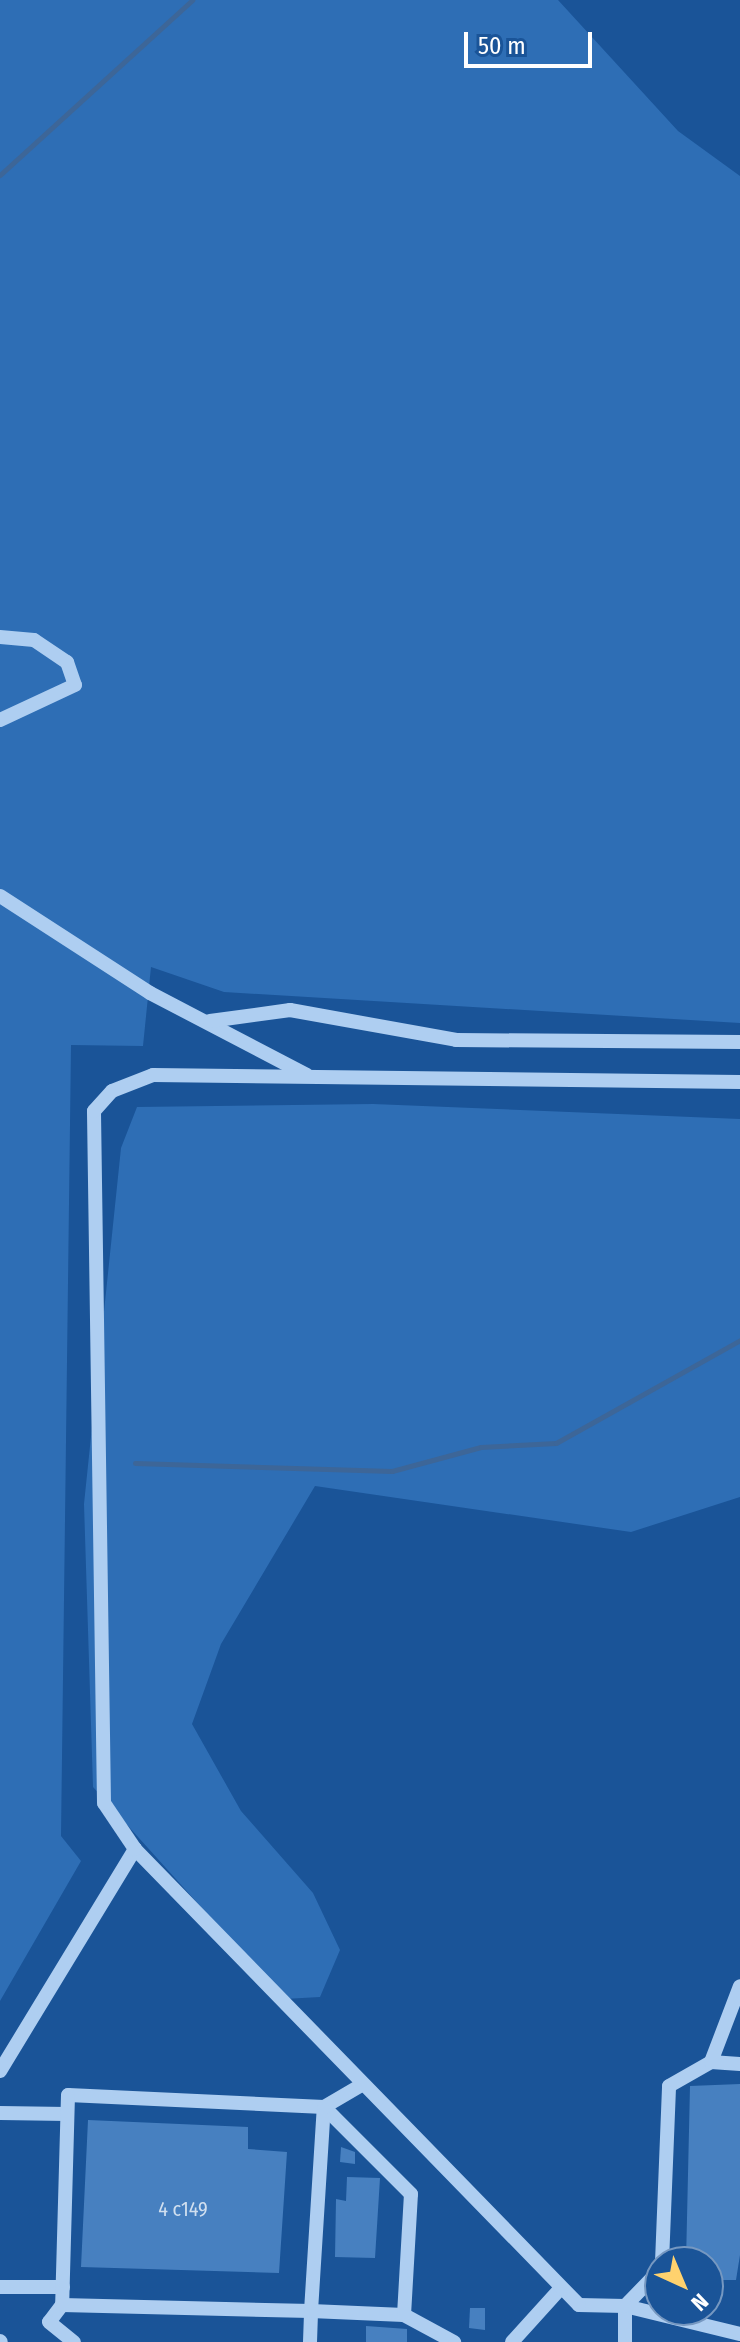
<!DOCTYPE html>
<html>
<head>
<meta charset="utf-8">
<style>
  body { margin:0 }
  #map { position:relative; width:740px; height:2342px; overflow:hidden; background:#1a5498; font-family:"Fira Sans Condensed",sans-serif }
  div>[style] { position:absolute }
  .green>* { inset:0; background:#2e6eb5 }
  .stream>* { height:5px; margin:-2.5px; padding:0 2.5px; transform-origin:2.5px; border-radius:2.5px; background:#3d6698 }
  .building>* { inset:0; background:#4780c0 }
  .minor>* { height:14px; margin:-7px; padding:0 7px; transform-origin:7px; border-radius:7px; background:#aecef1 }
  span { translate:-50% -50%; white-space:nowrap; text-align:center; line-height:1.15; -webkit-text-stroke:6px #1a5498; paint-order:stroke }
  .number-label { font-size:20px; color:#d1dfef }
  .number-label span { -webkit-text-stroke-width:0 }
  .north { position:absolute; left:644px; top:2246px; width:80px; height:80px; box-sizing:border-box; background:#1a5498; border:2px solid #7698c1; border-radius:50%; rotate:136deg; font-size:22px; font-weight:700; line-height:32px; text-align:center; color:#fff }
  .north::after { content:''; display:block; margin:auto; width:28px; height:36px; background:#ffd26e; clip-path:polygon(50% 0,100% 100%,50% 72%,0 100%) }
  .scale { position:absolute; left:464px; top:32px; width:128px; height:36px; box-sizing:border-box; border:4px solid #fff; border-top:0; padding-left:10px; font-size:24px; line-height:28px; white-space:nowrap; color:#fff; -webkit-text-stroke:6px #1a5498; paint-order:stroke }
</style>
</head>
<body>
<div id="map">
  <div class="green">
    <i style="clip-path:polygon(0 0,558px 0,678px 131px,740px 176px,740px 1023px,224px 992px,151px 967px,143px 1046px,71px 1045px,61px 1836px,81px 1861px,0 2001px)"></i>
    <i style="clip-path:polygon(373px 1104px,740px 1119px,740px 1497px,631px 1532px,315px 1486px,221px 1644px,192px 1724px,241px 1811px,313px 1893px,340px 1950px,320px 1997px,284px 1999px,93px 1787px,84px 1504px,121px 1148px,137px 1107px)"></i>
  </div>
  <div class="stream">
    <i style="left:0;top:175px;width:260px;rotate:-42.3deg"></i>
    <i style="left:135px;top:1463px;width:257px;rotate:1.8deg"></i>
    <i style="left:392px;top:1471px;width:92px;rotate:-15.1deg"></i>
    <i style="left:481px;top:1447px;width:75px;rotate:-3.1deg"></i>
    <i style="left:556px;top:1443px;width:211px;rotate:-29.2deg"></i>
  </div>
  <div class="building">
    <i style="clip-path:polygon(740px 2084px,740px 2255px,736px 2280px,708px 2280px,708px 2262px,686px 2262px,690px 2086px)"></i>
    <i style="clip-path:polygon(88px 2120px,248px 2127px,248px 2149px,287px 2152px,279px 2273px,81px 2267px)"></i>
    <i style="clip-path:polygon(341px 2147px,355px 2152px,355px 2164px,340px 2162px)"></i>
    <i style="clip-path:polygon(347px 2177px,380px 2178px,375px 2258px,335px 2257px,336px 2199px,346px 2201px)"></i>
    <i style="clip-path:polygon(470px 2308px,485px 2308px,485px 2330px,469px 2328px)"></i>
    <i style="clip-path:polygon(366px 2326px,407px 2329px,407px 2342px,366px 2342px)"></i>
  </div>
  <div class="minor">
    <i style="left:0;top:637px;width:34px;rotate:5deg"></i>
    <i style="left:34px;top:640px;width:40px;rotate:34deg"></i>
    <i style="left:67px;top:662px;width:24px;rotate:71deg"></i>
    <i style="left:75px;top:685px;width:83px;rotate:155deg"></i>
    <i style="left:0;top:896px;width:179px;rotate:32.9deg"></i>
    <i style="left:150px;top:993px;width:177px;rotate:27.6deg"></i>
    <i style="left:210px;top:1021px;width:81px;rotate:-7.8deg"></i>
    <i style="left:290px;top:1010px;width:169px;rotate:10.2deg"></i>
    <i style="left:456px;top:1040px;width:284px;rotate:0.4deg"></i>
    <i style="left:711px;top:2062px;width:29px;rotate:4deg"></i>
    <i style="left:0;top:2071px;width:260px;rotate:-58.7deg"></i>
    <i style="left:0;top:2113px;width:67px;rotate:0.9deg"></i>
    <i style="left:662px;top:2262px;width:176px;rotate:-87.7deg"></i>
    <i style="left:669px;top:2086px;width:48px;rotate:-29.7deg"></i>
    <i style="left:711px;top:2062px;width:81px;rotate:-69.1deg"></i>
    <i style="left:660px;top:2270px;width:50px;rotate:134.2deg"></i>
    <i style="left:625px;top:2306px;width:118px;rotate:13.7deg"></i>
    <i style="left:0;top:2287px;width:63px"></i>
    <i style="left:62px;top:2305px;width:21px;rotate:127deg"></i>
    <i style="left:49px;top:2322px;width:32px;rotate:39deg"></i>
    <i style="left:404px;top:2315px;width:57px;rotate:28.4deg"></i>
    <i style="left:0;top:2341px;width:1px;rotate:45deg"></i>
    <i style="left:310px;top:2342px;width:31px;rotate:-88deg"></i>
    <i style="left:311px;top:2311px;width:93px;rotate:2.5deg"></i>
    <i style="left:404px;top:2315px;width:121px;rotate:-86.7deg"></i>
    <i style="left:411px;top:2194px;width:123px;rotate:-135deg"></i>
    <i style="left:324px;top:2107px;width:256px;rotate:-177.3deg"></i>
    <i style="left:68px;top:2095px;width:210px;rotate:91.6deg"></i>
    <i style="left:62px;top:2305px;width:249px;rotate:1.4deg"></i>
    <i style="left:311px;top:2311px;width:204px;rotate:-86.4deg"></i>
    <i style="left:324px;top:2107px;width:42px;rotate:-30.3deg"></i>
    <i style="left:512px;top:2342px;width:73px;rotate:-47.8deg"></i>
    <i style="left:625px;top:2342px;width:36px;rotate:-90deg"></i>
    <i style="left:625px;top:2306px;width:46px;rotate:-178.8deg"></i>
    <i style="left:579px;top:2305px;width:636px;rotate:-134.24deg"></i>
    <i style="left:135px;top:1849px;width:55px;rotate:-124deg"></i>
    <i style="left:104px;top:1803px;width:692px;rotate:-90.83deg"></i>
    <i style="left:94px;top:1111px;width:27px;rotate:-48deg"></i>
    <i style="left:112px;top:1091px;width:44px;rotate:-21.3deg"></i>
    <i style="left:153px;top:1075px;width:587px;rotate:0.68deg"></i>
  </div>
  <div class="number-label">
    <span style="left:183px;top:2209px">4 с149</span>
  </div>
  <div class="north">N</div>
  <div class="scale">50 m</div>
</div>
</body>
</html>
